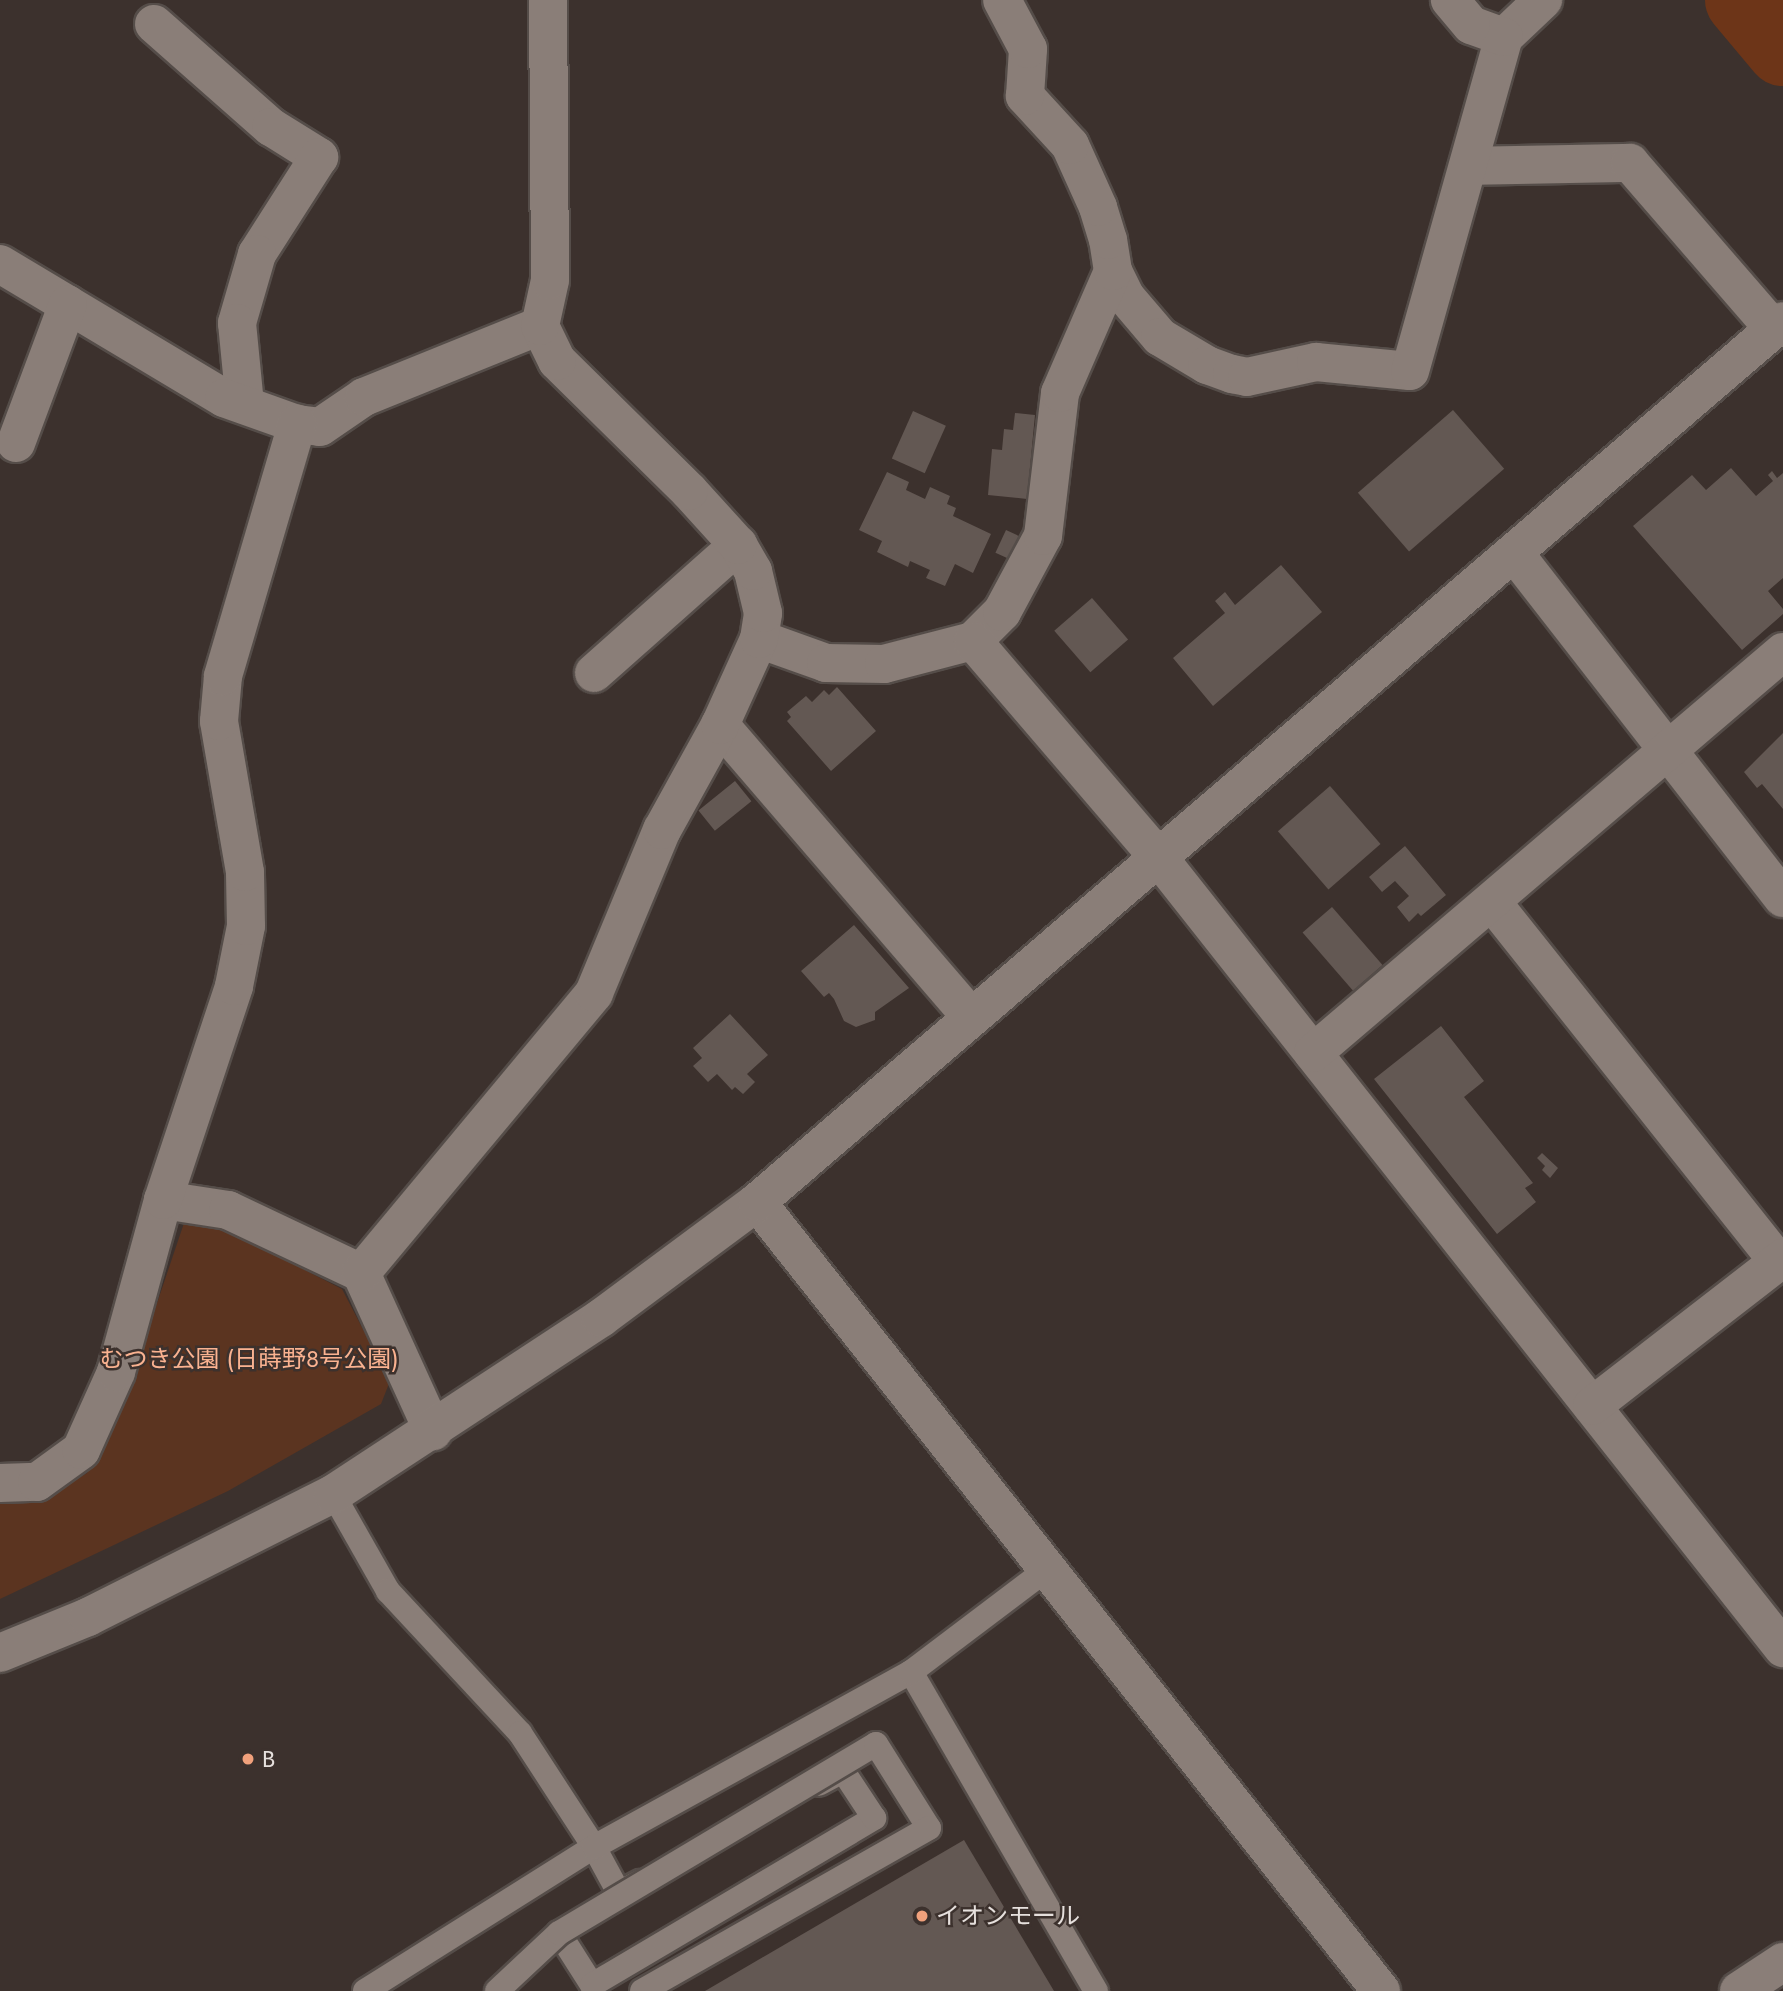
<!DOCTYPE html>
<html>
<head>
<meta charset="utf-8">
<style>
  body { margin:0 }
  #map { position:relative; width:1783px; height:1991px; overflow:hidden; background:#3c312d; font-family:Jost,"Noto Sans JP",sans-serif }
  div>[style] { position:absolute }
  .green>* { inset:0; background:#5b3420 }
  .river>* { height:74px; margin:-37px; padding:0 37px; transform-origin:37px; border-radius:37px; background:#6d3518 }
  .building>* { inset:0; background:#635853; transform-origin:0 0 }
  .roads { filter:drop-shadow(2px 0 #554d49) drop-shadow(-2px 0 #554d49) drop-shadow(0 2px #554d49) drop-shadow(0 -2px #554d49) }
  .service>* { height:24px; margin:-12px; padding:0 12px; transform-origin:12px; border-radius:12px; background:#8a7e78 }
  .minor>* { height:38px; margin:-19px; padding:0 19px; transform-origin:19px; border-radius:19px; background:#8a7e78 }
  .tertiary>* { height:38px; margin:-19px; padding:0 19px; transform-origin:19px; border-radius:19px; background:#8a7e78 }
  .bridges { filter:drop-shadow(2px 0 #554d49) drop-shadow(-2px 0 #554d49) drop-shadow(0 2px #554d49) drop-shadow(0 -2px #554d49) }
  .service-bridge>* { height:24px; margin:-12px; padding:0 12px; transform-origin:12px; border-radius:12px; background:#8a7e78 }
  .dots>* { width:19px; height:19px; translate:-50% -50%; box-sizing:border-box; border:4px solid #3c312d; border-radius:50% }
  span { translate:-50% -50%; white-space:nowrap; text-align:center; line-height:1.15; -webkit-text-stroke:5px #3c312d; paint-order:stroke }
  .park-label { font-size:24px; color:#fab290 }
  .poi-label { font-size:24px; color:#e6e0dd }
  .left { translate:0 -50%; text-align:left }
</style>
</head>
<body>
<div id="map">
  <div class="green">
    <i style="clip-path:polygon(203px 1218px,342px 1289px,390px 1381px,381px 1404px,228px 1491px,0 1599px,0 1501px,37px 1503px,87px 1473px,121px 1410px,184px 1223px)"></i>
  </div>
  <div class="river">
    <i style="left:1742px;top:0;width:64px;rotate:50.1deg"></i>
  </div>
  <div class="building">
    <i style="left:1453px;top:410px;width:78px;height:126px;rotate:49deg"></i>
    <i style="left:913px;top:411px;width:36px;height:52px;rotate:24deg"></i>
    <i style="clip-path:polygon(1015px 413px,1035px 415px,1027px 499px,988px 495px,992px 449px,1002px 450px,1004px 429px,1013px 430px)"></i>
    <i style="clip-path:polygon(1731px 468px,1756px 496px,1773px 481px,1768px 475px,1772px 471px,1777px 478px,1783px 473px,1783px 578px,1768px 591px,1783px 609px,1783px 614px,1742px 650px,1633px 526px,1692px 475px,1706px 490px)"></i>
    <i style="clip-path:polygon(887px 472px,909px 482px,906px 490px,925px 499px,930px 487px,950px 496px,947px 504px,956px 508px,953px 516px,991px 534px,973px 573px,955px 564px,945px 586px,926px 578px,930px 570px,910px 561px,908px 567px,877px 552px,882px 541px,859px 530px)"></i>
    <i style="left:1006px;top:530px;width:14px;height:25px;rotate:25deg"></i>
    <i style="clip-path:polygon(1281px 565px,1322px 612px,1213px 706px,1173px 658px,1225px 613px,1215px 601px,1225px 592px,1235px 605px)"></i>
    <i style="left:1092px;top:598px;width:55px;height:50px;rotate:49deg"></i>
    <i style="clip-path:polygon(837px 687px,876px 731px,831px 771px,787px 721px,791px 717px,787px 712px,806px 696px,812px 702px,824px 690px,829px 695px)"></i>
    <i style="clip-path:polygon(1783px 733px,1783px 809px,1762px 784px,1757px 788px,1744px 772px)"></i>
    <i style="left:735px;top:781px;width:26px;height:47px;rotate:51deg"></i>
    <i style="left:1330px;top:786px;width:77px;height:69px;rotate:49deg"></i>
    <i style="clip-path:polygon(1405px 846px,1446px 895px,1421px 916px,1418px 913px,1409px 922px,1397px 907px,1409px 896px,1395px 881px,1382px 892px,1369px 877px)"></i>
    <i style="left:1332px;top:907px;width:77px;height:39px;rotate:49deg"></i>
    <i style="clip-path:polygon(854px 925px,909px 988px,875px 1012px,875px 1020px,856px 1027px,844px 1021px,834px 999px,829px 993px,824px 997px,801px 971px)"></i>
    <i style="clip-path:polygon(730px 1014px,768px 1055px,747px 1074px,755px 1082px,743px 1094px,735px 1087px,732px 1090px,717px 1074px,708px 1082px,693px 1066px,702px 1058px,693px 1048px)"></i>
    <i style="clip-path:polygon(1441px 1026px,1484px 1081px,1464px 1097px,1533px 1183px,1525px 1188px,1536px 1202px,1497px 1234px,1374px 1079px)"></i>
    <i style="clip-path:polygon(1542px 1153px,1558px 1168px,1550px 1178px,1542px 1170px,1545px 1166px,1537px 1158px)"></i>
    <i style="clip-path:polygon(964px 1840px,1054px 1991px,705px 1991px)"></i>
  </div>
  <div class="roads">
    <div class="service">
      <i style="left:333px;top:1494px;width:112px;rotate:60.4deg"></i>
      <i style="left:388px;top:1591px;width:194px;rotate:47.1deg"></i>
      <i style="left:520px;top:1733px;width:136px;rotate:57deg"></i>
      <i style="left:594px;top:1847px;width:52px;rotate:61.5deg"></i>
      <i style="left:619px;top:1893px;width:24px;rotate:-28deg"></i>
      <i style="left:911px;top:1672px;width:369px;rotate:59.9deg"></i>
      <i style="left:559px;top:1933px;width:62px;rotate:57.6deg"></i>
      <i style="left:592px;top:1985px;width:328px;rotate:-30.6deg"></i>
      <i style="left:874px;top:1818px;width:56px;rotate:-123.4deg"></i>
      <i style="left:843px;top:1771px;width:27px;rotate:152deg"></i>
      <i style="left:365px;top:1991px;width:271px;rotate:-32.2deg"></i>
      <i style="left:594px;top:1847px;width:362px;rotate:-28.9deg"></i>
      <i style="left:911px;top:1672px;width:171px;rotate:-37.1deg"></i>
    </div>
    <div class="minor">
      <i style="left:154px;top:24px;width:156px;rotate:41.4deg"></i>
      <i style="left:271px;top:127px;width:57px;rotate:32deg"></i>
      <i style="left:319px;top:157px;width:115px;rotate:122.6deg"></i>
      <i style="left:257px;top:254px;width:72px;rotate:106.2deg"></i>
      <i style="left:237px;top:323px;width:82px;rotate:84.4deg"></i>
      <i style="left:1504px;top:37px;width:54px;rotate:-43.5deg"></i>
      <i style="left:1469px;top:166px;width:161px;rotate:-1.1deg"></i>
      <i style="left:1630px;top:163px;width:220px;rotate:49.1deg"></i>
      <i style="left:0;top:264px;width:261px;rotate:30.9deg"></i>
      <i style="left:224px;top:398px;width:77px;rotate:19.6deg"></i>
      <i style="left:297px;top:424px;width:23px;rotate:7deg"></i>
      <i style="left:320px;top:427px;width:53px;rotate:-34.3deg"></i>
      <i style="left:364px;top:397px;width:190px;rotate:-22deg"></i>
      <i style="left:1113px;top:271px;width:28px;rotate:64deg"></i>
      <i style="left:1125px;top:296px;width:54px;rotate:49.5deg"></i>
      <i style="left:1160px;top:337px;width:55px;rotate:30.8deg"></i>
      <i style="left:1207px;top:365px;width:27px;rotate:20deg"></i>
      <i style="left:1232px;top:374px;width:15px;rotate:11deg"></i>
      <i style="left:1247px;top:377px;width:71px;rotate:-12.3deg"></i>
      <i style="left:1316px;top:362px;width:94px;rotate:5.5deg"></i>
      <i style="left:1410px;top:371px;width:347px;rotate:-74.3deg"></i>
      <i style="left:1504px;top:37px;width:35px;rotate:-160deg"></i>
      <i style="left:1471px;top:25px;width:33px;rotate:-130deg"></i>
      <i style="left:16px;top:443px;width:148px;rotate:-69.5deg"></i>
      <i style="left:1515px;top:554px;width:436px;rotate:52.1deg"></i>
      <i style="left:759px;top:639px;width:71px;rotate:19.7deg"></i>
      <i style="left:826px;top:663px;width:58px;rotate:1deg"></i>
      <i style="left:884px;top:664px;width:92px;rotate:-14.5deg"></i>
      <i style="left:973px;top:641px;width:41px;rotate:-45deg"></i>
      <i style="left:1002px;top:612px;width:86px;rotate:-61.7deg"></i>
      <i style="left:1043px;top:536px;width:144px;rotate:-83.2deg"></i>
      <i style="left:1060px;top:393px;width:133px;rotate:-66.5deg"></i>
      <i style="left:1113px;top:271px;width:31px;rotate:-99deg"></i>
      <i style="left:1108px;top:240px;width:34px;rotate:-107deg"></i>
      <i style="left:1098px;top:207px;width:68px;rotate:-114.3deg"></i>
      <i style="left:1070px;top:145px;width:67px;rotate:-132.6deg"></i>
      <i style="left:1025px;top:96px;width:47px;rotate:-86.3deg"></i>
      <i style="left:1028px;top:49px;width:55px;rotate:-118deg"></i>
      <i style="left:973px;top:641px;width:286px;rotate:49.4deg"></i>
      <i style="left:1159px;top:858px;width:1007px;rotate:51.7deg"></i>
      <i style="left:594px;top:673px;width:193px;rotate:-41.6deg"></i>
      <i style="left:720px;top:725px;width:385px;rotate:49.3deg"></i>
      <i style="left:1492px;top:902px;width:460px;rotate:51.5deg"></i>
      <i style="left:1313px;top:1053px;width:618px;rotate:-40.47deg"></i>
      <i style="left:163px;top:1200px;width:66px;rotate:8.7deg"></i>
      <i style="left:228px;top:1210px;width:147px;rotate:25.3deg"></i>
      <i style="left:361px;top:1273px;width:174px;rotate:65.5deg"></i>
      <i style="left:361px;top:1273px;width:364px;rotate:-50.2deg"></i>
      <i style="left:594px;top:993px;width:177px;rotate:-67.4deg"></i>
      <i style="left:662px;top:830px;width:120px;rotate:-61.1deg"></i>
      <i style="left:720px;top:725px;width:94px;rotate:-65.6deg"></i>
      <i style="left:759px;top:639px;width:26px;rotate:-81deg"></i>
      <i style="left:763px;top:613px;width:43px;rotate:-103.4deg"></i>
      <i style="left:753px;top:571px;width:30px;rotate:-120deg"></i>
      <i style="left:738px;top:545px;width:73px;rotate:-132.2deg"></i>
      <i style="left:689px;top:491px;width:185px;rotate:-135.4deg"></i>
      <i style="left:557px;top:361px;width:39px;rotate:-116deg"></i>
      <i style="left:540px;top:326px;width:47px;rotate:-77.7deg"></i>
      <i style="left:550px;top:280px;width:280px;rotate:-90.4deg"></i>
      <i style="left:1592px;top:1406px;width:242px;rotate:-37.8deg"></i>
      <i style="left:0;top:1483px;width:37px;rotate:-2deg"></i>
      <i style="left:37px;top:1482px;width:54px;rotate:-36deg"></i>
      <i style="left:81px;top:1450px;width:85px;rotate:-65.8deg"></i>
      <i style="left:116px;top:1372px;width:178px;rotate:-74.7deg"></i>
      <i style="left:163px;top:1200px;width:225px;rotate:-71.6deg"></i>
      <i style="left:234px;top:986px;width:61px;rotate:-78.7deg"></i>
      <i style="left:246px;top:926px;width:54px;rotate:-91.1deg"></i>
      <i style="left:245px;top:872px;width:153px;rotate:-99.8deg"></i>
      <i style="left:219px;top:721px;width:45px;rotate:-84.9deg"></i>
      <i style="left:223px;top:676px;width:263px;rotate:-73.6deg"></i>
      <i style="left:1739px;top:1991px;width:53px;rotate:-33.4deg"></i>
    </div>
    <div class="tertiary">
      <i style="left:757px;top:1202px;width:1006px;rotate:51.66deg"></i>
      <i style="left:0;top:1653px;width:95px;rotate:-22.2deg"></i>
      <i style="left:88px;top:1617px;width:274px;rotate:-26.7deg"></i>
      <i style="left:333px;top:1494px;width:321px;rotate:-33.3deg"></i>
      <i style="left:601px;top:1318px;width:194px;rotate:-36.6deg"></i>
      <i style="left:757px;top:1202px;width:1352px;rotate:-40.65deg"></i>
    </div>
  </div>
  <div class="bridges">
    <div class="service-bridge">
      <i style="left:497px;top:1991px;width:85px;rotate:-43.1deg"></i>
      <i style="left:559px;top:1933px;width:369px;rotate:-30.8deg"></i>
      <i style="left:876px;top:1744px;width:99px;rotate:57.8deg"></i>
      <i style="left:929px;top:1828px;width:330px;rotate:150.4deg"></i>
    </div>
  </div>
  <div class="dots">
    <i style="left:248px;top:1759px;background:#f1a17c"></i>
    <i style="left:922px;top:1916px;background:#f1a17c"></i>
  </div>
  <div class="park-label">
    <span style="left:249px;top:1359px">むつき公園 (日蒔野8号公園)</span>
  </div>
  <div class="poi-label">
    <span class="left" style="left:262px;top:1759px">B</span>
    <span class="left" style="left:936px;top:1916px">イオンモール</span>
  </div>
</div>
</body>
</html>
